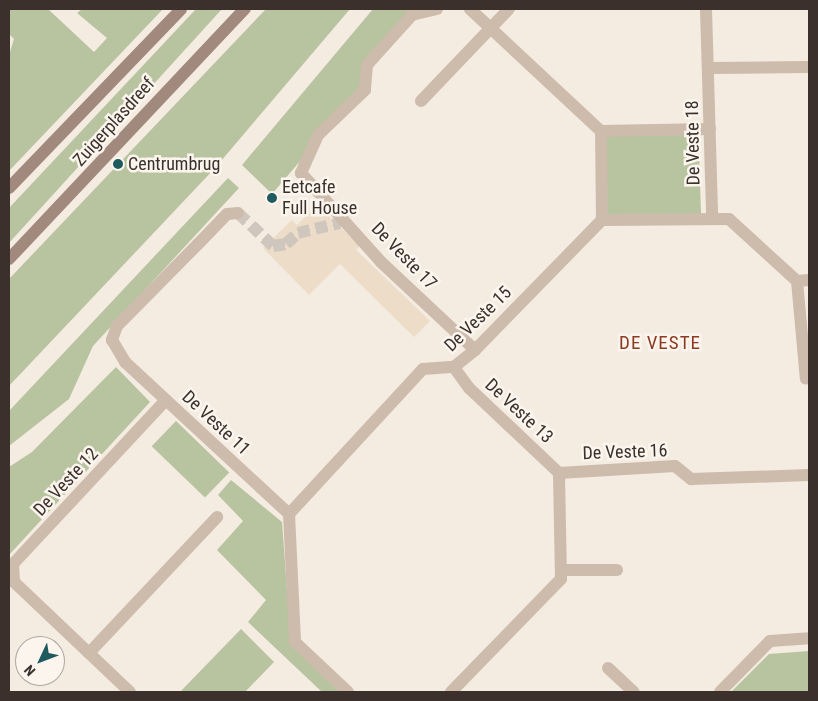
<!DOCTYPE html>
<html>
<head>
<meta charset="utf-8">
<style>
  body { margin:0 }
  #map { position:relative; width:818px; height:701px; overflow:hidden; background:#f4ebe1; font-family:"Roboto Condensed",sans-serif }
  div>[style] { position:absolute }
  .green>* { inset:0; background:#b8c4a0; transform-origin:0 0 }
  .plaza>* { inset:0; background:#ecdcc8 }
  .street-tunnel>* { height:12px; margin-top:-6px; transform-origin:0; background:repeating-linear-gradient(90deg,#cfc6bd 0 12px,transparent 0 18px) }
  .street>* { height:12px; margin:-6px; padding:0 6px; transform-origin:6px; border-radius:6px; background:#cdbbac }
  .secondary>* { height:12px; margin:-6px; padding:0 6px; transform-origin:6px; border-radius:6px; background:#a18a7d }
  .dots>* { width:14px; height:14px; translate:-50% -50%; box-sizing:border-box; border:2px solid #fbf5ee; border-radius:50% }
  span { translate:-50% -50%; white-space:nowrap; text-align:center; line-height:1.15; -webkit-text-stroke:5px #fbf5ee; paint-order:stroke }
  .street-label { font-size:18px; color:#3b302b }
  .poi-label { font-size:18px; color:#3b302b }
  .left { translate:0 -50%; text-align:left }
  .neighbourhood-label { font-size:19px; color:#8c3b22; letter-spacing:1px }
  .frame { position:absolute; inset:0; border:10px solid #3b302b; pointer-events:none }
  .north { position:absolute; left:15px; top:636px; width:50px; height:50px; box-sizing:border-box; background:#fbf5ee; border:1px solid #aea6a0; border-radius:50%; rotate:227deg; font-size:14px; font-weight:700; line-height:20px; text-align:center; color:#3b302b }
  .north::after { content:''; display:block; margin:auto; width:18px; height:22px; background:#1f5a5e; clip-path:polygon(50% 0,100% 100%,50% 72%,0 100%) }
</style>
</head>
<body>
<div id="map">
  <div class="green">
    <i style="clip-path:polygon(9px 9px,48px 9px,94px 52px,107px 38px,77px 13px,82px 9px,163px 9px,9px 171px,9px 55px,14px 39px,9px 34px)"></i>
    <i style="clip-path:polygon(196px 9px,222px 9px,9px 243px,9px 208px)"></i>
    <i style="clip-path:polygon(266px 9px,350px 9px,215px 168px,9px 386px,9px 279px)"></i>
    <i style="clip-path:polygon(373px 9px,421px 9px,364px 66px,365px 85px,272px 194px,242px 165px)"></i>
    <i style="left:698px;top:126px;width:94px;height:100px;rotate:88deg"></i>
    <i style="clip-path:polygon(228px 178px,239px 188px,93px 346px,69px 399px,9px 446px,9px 411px)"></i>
    <i style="clip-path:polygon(116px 367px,150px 402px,9px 555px,9px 467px,32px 452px)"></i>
    <i style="left:176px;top:421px;width:74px;height:35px;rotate:44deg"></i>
    <i style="clip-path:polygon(231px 480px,282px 522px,291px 644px,343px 692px,322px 692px,248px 622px,266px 600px,217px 550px,243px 521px,218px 495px)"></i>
    <i style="clip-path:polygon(241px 629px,274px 662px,245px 692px,180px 692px)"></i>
    <i style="clip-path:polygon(809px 651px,809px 692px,731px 692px,769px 654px)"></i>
  </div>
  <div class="plaza">
    <i style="clip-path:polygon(317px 205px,360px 246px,356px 250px,430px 321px,414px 337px,340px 264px,309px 295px,263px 248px,292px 220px,297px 225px)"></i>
  </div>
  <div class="street-tunnel">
    <i style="left:238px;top:213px;width:48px;rotate:43.3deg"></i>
    <i style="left:273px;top:246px;width:13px;rotate:-9deg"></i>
    <i style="left:286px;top:244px;width:16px;rotate:-43deg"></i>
    <i style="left:298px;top:233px;width:43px;rotate:-13.4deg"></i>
  </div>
  <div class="street">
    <i style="left:437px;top:9px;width:26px;rotate:167deg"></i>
    <i style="left:412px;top:15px;width:67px;rotate:132deg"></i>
    <i style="left:367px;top:65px;width:25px;rotate:95deg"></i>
    <i style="left:365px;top:90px;width:65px;rotate:136.2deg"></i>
    <i style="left:318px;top:135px;width:42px;rotate:114.1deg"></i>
    <i style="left:301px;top:173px;width:120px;rotate:48deg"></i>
    <i style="left:381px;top:262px;width:129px;rotate:43.1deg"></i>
    <i style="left:470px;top:9px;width:179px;rotate:43deg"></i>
    <i style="left:706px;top:9px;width:208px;rotate:88.3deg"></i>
    <i style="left:710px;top:68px;width:99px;rotate:-0.6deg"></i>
    <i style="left:421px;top:101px;width:127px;rotate:-46.3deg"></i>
    <i style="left:238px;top:213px;width:11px;rotate:175deg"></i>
    <i style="left:227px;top:214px;width:42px;rotate:134deg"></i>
    <i style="left:198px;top:244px;width:115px;rotate:134.6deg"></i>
    <i style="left:117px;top:326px;width:15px;rotate:110deg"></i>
    <i style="left:112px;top:340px;width:26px;rotate:59deg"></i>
    <i style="left:125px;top:362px;width:224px;rotate:42.8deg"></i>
    <i style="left:289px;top:514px;width:128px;rotate:87.3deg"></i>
    <i style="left:295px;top:642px;width:73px;rotate:43.3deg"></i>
    <i style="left:602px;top:220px;width:89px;rotate:-90.6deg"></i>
    <i style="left:601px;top:131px;width:109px;rotate:-1.1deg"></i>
    <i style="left:797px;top:281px;width:98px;rotate:84.8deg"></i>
    <i style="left:559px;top:473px;width:116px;rotate:-3.5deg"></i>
    <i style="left:675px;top:466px;width:21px;rotate:39deg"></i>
    <i style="left:691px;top:479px;width:118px;rotate:-1.9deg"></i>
    <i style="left:289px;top:514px;width:197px;rotate:-47.3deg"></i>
    <i style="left:423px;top:369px;width:31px;rotate:-4deg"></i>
    <i style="left:454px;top:367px;width:27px;rotate:-39deg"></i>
    <i style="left:475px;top:350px;width:182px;rotate:-45.7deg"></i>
    <i style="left:602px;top:220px;width:127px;rotate:-0.5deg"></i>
    <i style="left:729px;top:219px;width:92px;rotate:42.4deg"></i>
    <i style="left:797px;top:281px;width:12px;rotate:-5deg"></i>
    <i style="left:561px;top:570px;width:56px"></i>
    <i style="left:89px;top:653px;width:187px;rotate:-46.7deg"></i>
    <i style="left:608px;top:668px;width:35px;rotate:43deg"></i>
    <i style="left:130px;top:692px;width:160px;rotate:-136.5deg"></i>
    <i style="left:14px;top:582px;width:18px;rotate:-93deg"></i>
    <i style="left:13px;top:564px;width:224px;rotate:-47deg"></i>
    <i style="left:451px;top:692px;width:158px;rotate:-45.8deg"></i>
    <i style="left:561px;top:579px;width:106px;rotate:-91.1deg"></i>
    <i style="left:559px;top:473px;width:124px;rotate:-136.6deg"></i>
    <i style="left:469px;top:388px;width:26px;rotate:-126deg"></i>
    <i style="left:720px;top:692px;width:71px;rotate:-45.6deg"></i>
    <i style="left:770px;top:641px;width:39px;rotate:-4deg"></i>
  </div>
  <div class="secondary">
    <i style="left:9px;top:188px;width:248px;rotate:-46.1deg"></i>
    <i style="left:9px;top:259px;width:344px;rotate:-46.7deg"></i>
  </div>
  <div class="dots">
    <i style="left:118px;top:164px;background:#1f5a5e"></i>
    <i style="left:272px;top:198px;background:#1f5a5e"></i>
  </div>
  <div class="street-label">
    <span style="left:114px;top:122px;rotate:-48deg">Zuigerplasdreef</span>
    <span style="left:693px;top:143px;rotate:-91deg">De Veste 18</span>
    <span style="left:404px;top:256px;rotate:46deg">De Veste 17</span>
    <span style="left:478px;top:319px;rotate:-44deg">De Veste 15</span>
    <span style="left:519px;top:411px;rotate:43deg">De Veste 13</span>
    <span style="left:216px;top:423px;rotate:43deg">De Veste 11</span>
    <span style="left:625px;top:452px;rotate:-2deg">De Veste 16</span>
    <span style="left:66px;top:482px;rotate:-47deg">De Veste 12</span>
  </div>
  <div class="poi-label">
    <span class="left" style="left:128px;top:164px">Centrumbrug</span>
    <span class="left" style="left:282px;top:198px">Eetcafe<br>Full House</span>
  </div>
  <div class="neighbourhood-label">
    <span style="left:660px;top:343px">DE VESTE</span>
  </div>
  <div class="frame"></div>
  <div class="north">N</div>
</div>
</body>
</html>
